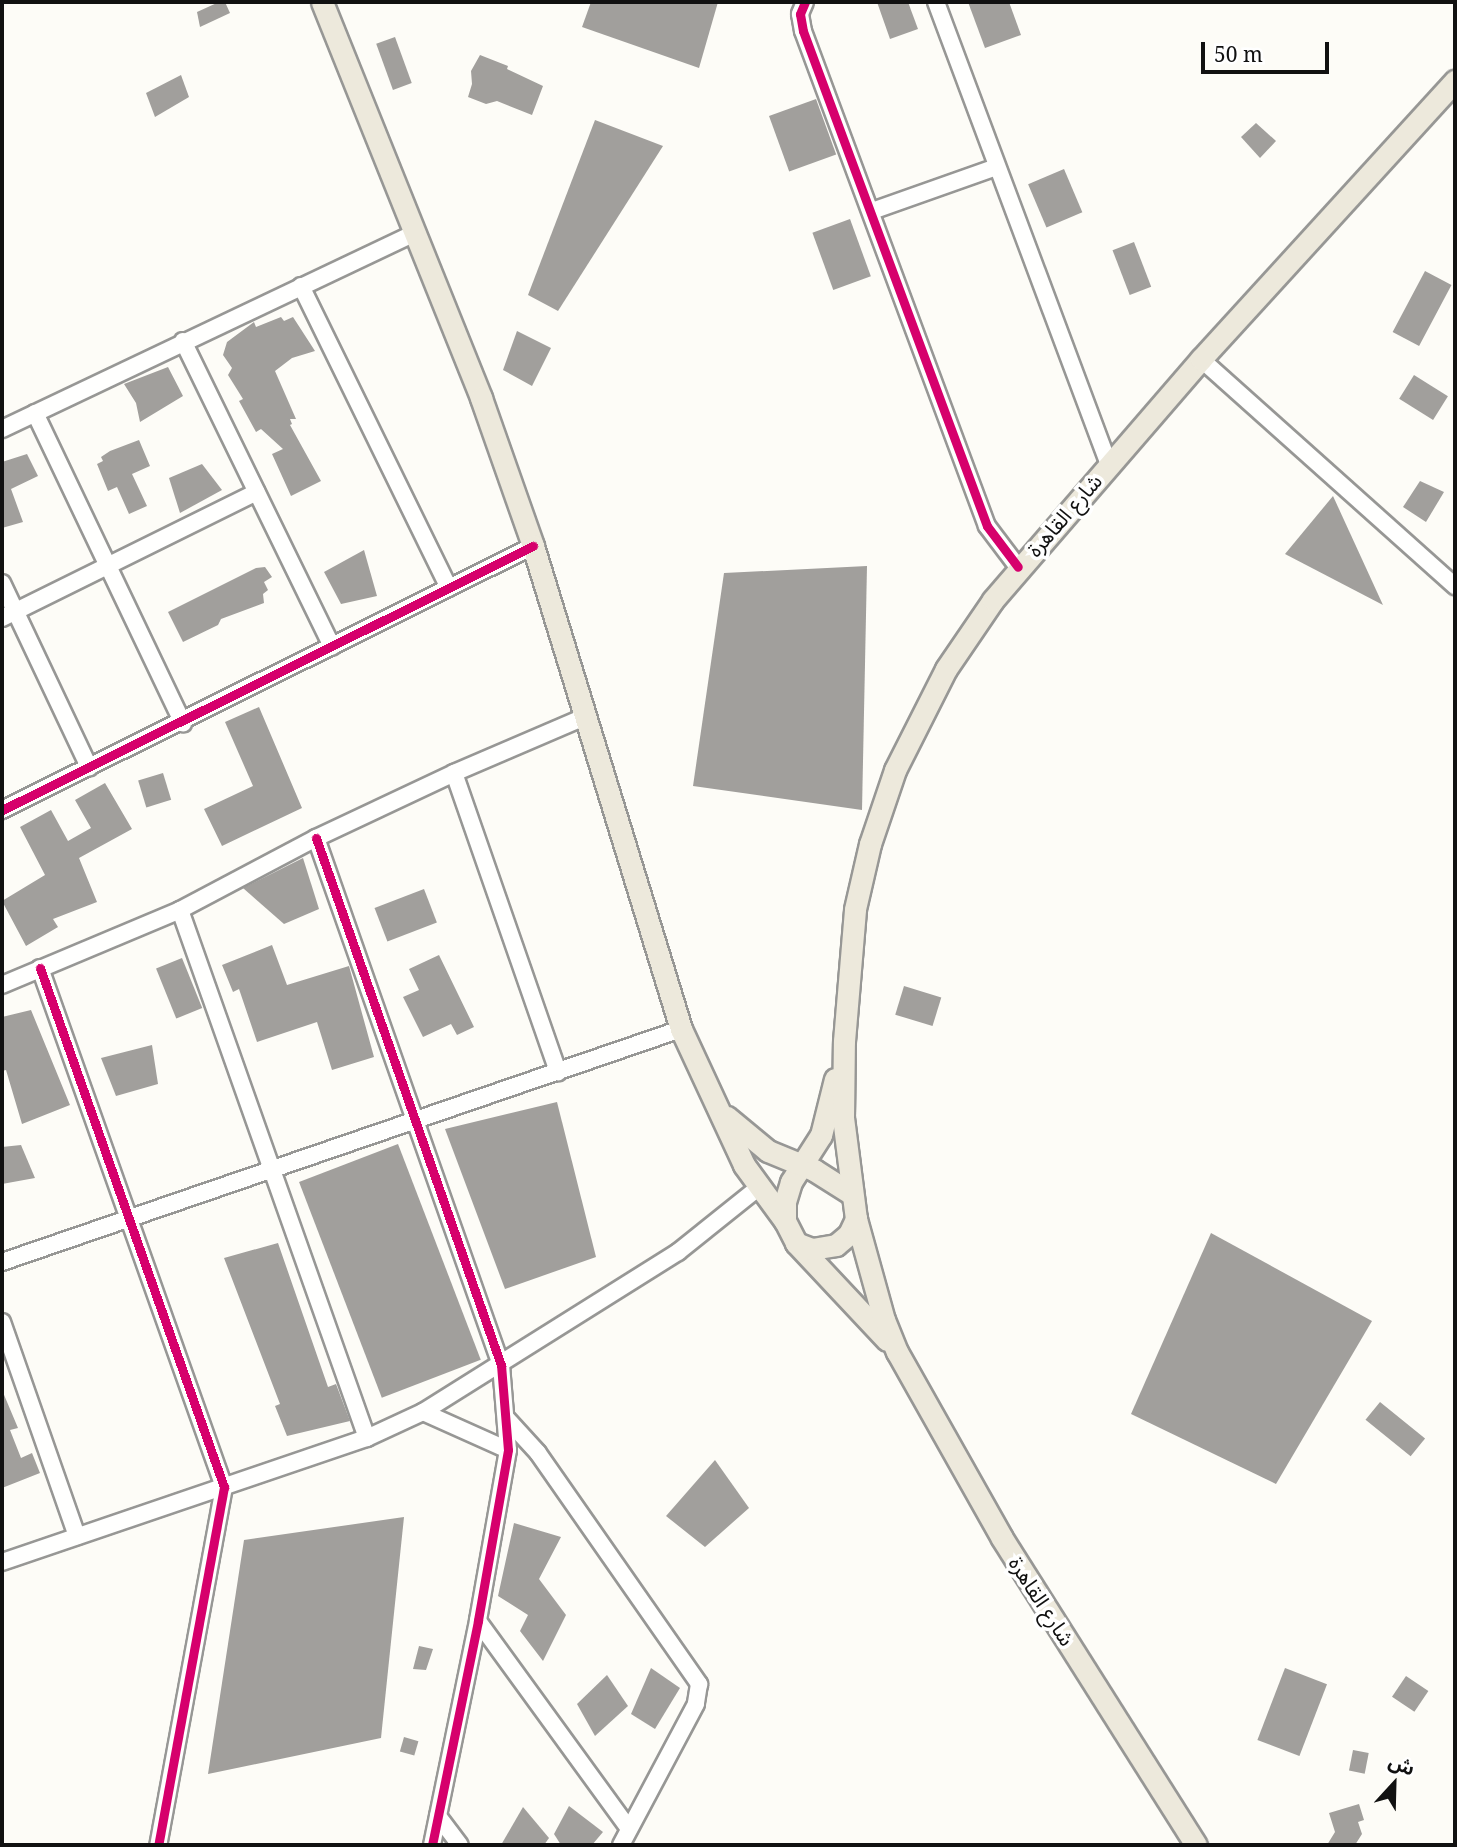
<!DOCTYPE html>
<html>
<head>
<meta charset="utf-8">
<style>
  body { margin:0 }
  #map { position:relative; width:1457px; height:1847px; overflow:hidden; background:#fdfcf7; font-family:"Noto Serif","Noto Sans Arabic",serif }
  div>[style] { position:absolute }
  .building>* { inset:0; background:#a19f9c; transform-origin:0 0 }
  .roads { filter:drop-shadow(2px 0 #979795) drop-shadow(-2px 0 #979795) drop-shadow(0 2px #979795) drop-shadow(0 -2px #979795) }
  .minor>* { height:16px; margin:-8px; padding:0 8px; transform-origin:8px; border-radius:8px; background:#fffffe }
  .major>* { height:21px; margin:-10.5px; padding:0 10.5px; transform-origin:10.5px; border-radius:10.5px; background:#ede9dc }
  .cycleway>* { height:9px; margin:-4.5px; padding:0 4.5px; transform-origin:4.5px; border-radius:4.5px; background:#d6006c }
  span { translate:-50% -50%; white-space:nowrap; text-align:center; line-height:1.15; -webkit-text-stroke:7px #fff; paint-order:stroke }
  .street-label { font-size:21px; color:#111 }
  .frame { position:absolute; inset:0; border:4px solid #111; pointer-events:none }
  .north { position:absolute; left:1359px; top:1749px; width:70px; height:70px; -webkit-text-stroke:5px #fff; paint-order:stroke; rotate:22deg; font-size:19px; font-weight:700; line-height:28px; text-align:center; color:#111 }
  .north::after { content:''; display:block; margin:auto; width:24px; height:32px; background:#111; clip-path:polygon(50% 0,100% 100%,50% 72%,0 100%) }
  .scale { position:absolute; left:1201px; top:42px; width:128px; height:32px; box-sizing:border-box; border:4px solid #111; border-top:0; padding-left:9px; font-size:21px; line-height:24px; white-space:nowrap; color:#111; -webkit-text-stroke:5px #fff; paint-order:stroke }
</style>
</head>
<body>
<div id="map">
  <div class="building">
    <i style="clip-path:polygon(219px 2px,225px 2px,230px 13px,200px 27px,197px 12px)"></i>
    <i style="clip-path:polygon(591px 2px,718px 2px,699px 68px,582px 27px)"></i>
    <i style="clip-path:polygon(877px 2px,908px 2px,918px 29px,890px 39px)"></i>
    <i style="clip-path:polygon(968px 2px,1009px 2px,1021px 35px,985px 48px)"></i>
    <i style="left:395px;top:37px;width:49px;height:20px;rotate:70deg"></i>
    <i style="clip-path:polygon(480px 55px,508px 66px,507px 69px,543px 86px,532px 115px,497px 101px,486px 104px,468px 97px,472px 84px,471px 71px)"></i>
    <i style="clip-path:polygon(181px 75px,189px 97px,155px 117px,146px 93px)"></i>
    <i style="left:816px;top:99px;width:59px;height:50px;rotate:70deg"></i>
    <i style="clip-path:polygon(595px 120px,663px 146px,558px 311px,528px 295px)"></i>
    <i style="clip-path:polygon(1256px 123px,1276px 141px,1260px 158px,1241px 137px)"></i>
    <i style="left:1064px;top:169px;width:47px;height:39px;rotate:67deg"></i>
    <i style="left:850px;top:219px;width:61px;height:40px;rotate:70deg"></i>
    <i style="left:1134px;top:242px;width:48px;height:23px;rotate:69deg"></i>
    <i style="left:1425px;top:271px;width:30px;height:69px;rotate:28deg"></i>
    <i style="clip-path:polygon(281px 317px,284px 321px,293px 317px,315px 351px,292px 358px,275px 371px,296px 419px,290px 419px,292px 424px,290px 425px,321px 481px,291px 496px,272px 454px,283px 449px,261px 429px,256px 432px,239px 401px,243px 399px,228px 375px,232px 368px,223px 355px,227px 342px,254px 322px,256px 327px)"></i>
    <i style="clip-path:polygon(517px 331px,551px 348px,532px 386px,503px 370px)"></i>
    <i style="clip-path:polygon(168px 367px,183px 396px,140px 422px,136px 403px,124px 384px)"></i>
    <i style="left:1414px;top:375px;width:40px;height:28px;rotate:32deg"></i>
    <i style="clip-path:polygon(139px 440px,150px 466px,132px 474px,147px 506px,129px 514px,117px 487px,108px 491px,97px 464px,103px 461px,101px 457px,110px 451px)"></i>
    <i style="clip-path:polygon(27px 454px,38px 476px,11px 489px,23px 522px,2px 528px,2px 462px)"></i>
    <i style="clip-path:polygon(202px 464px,222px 490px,180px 513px,169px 478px)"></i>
    <i style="clip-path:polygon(1420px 481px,1444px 492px,1426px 522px,1403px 507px)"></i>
    <i style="clip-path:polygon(1333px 496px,1383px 605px,1285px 554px)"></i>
    <i style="clip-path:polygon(364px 550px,377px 596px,341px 604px,324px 572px)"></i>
    <i style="clip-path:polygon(867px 566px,862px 810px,693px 786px,724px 573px)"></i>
    <i style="clip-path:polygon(265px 567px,272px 577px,264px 582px,268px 590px,263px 594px,264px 603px,221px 619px,218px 625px,183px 642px,168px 612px,256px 568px)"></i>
    <i style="clip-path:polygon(259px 707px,302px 808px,222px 846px,204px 809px,253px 786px,225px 722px)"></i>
    <i style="left:163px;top:773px;width:28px;height:26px;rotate:73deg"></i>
    <i style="clip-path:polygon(105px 783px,132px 829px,79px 858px,97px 902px,53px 919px,58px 927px,26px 946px,2px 901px,45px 875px,20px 827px,51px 810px,68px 841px,91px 828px,75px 800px)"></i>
    <i style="clip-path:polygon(303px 858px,319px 909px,284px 924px,243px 888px)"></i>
    <i style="left:424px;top:889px;width:36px;height:53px;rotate:69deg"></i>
    <i style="clip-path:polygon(272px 945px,287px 985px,349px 966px,374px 1057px,332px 1070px,317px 1022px,257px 1042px,239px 989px,233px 992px,222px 965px)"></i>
    <i style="clip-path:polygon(439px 955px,474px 1027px,457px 1035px,451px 1024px,423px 1037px,403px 997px,419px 990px,409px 969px)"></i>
    <i style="left:182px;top:958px;width:54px;height:28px;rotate:68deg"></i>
    <i style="left:904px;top:986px;width:39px;height:30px;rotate:17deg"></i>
    <i style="clip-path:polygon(31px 1010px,70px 1105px,22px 1124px,6px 1070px,2px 1071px,2px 1017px)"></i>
    <i style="clip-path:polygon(152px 1045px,158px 1084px,116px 1096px,101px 1058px)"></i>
    <i style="clip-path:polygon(557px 1102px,596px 1257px,505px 1289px,445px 1129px)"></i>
    <i style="left:398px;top:1144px;width:231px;height:106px;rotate:69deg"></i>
    <i style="clip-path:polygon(21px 1145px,35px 1178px,2px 1184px,2px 1147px)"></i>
    <i style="clip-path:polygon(1211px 1233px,1372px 1321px,1276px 1484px,1131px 1414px)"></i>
    <i style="clip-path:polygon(278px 1243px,328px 1387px,336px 1384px,350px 1421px,287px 1436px,275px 1406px,280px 1404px,224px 1258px)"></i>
    <i style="clip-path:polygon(2px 1390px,18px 1428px,10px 1430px,21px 1458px,32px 1453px,40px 1473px,2px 1488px)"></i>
    <i style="left:1380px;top:1402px;width:58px;height:23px;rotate:39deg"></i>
    <i style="clip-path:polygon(715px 1460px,749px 1508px,705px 1547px,666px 1516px)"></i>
    <i style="clip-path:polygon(404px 1517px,381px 1738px,208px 1774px,244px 1540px)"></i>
    <i style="clip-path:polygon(514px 1523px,561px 1537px,539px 1579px,566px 1615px,543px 1661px,520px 1631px,528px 1615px,498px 1596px)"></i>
    <i style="clip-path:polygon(419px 1646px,433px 1649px,426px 1670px,413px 1669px)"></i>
    <i style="clip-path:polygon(651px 1668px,680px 1688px,655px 1729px,631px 1714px)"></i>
    <i style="left:1285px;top:1668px;width:45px;height:77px;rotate:21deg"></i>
    <i style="clip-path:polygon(607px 1675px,628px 1706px,595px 1736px,577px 1704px)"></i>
    <i style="left:1406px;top:1676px;width:27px;height:25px;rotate:34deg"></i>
    <i style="left:404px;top:1737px;width:15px;height:15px;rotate:16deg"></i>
    <i style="left:1353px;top:1750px;width:16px;height:21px;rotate:11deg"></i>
    <i style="clip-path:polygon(1359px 1804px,1364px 1820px,1358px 1822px,1362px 1834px,1355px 1845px,1327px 1845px,1335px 1832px,1329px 1813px)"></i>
    <i style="clip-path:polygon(569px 1806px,603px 1832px,592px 1845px,561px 1845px,554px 1834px)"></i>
    <i style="clip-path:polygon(523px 1807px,549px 1838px,544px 1845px,501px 1845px)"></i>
  </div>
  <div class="roads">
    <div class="minor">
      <i style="left:805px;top:2px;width:13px;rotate:113deg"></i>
      <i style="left:800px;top:14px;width:17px;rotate:80deg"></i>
      <i style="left:803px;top:31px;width:528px;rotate:69.61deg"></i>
      <i style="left:987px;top:526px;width:51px;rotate:52.9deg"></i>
      <i style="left:936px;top:2px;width:494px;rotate:69.5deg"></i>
      <i style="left:872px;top:211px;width:132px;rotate:-19.5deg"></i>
      <i style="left:301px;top:286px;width:336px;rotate:63.9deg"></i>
      <i style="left:183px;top:341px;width:340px;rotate:64deg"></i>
      <i style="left:1201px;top:359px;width:341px;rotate:41.8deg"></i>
      <i style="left:35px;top:413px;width:344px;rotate:64.5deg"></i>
      <i style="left:2px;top:429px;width:456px;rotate:-25.4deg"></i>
      <i style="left:2px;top:583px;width:204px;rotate:64.7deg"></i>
      <i style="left:2px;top:618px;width:284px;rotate:-26.3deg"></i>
      <i style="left:454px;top:773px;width:317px;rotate:70.8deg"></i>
      <i style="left:2px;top:810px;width:593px;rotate:-26.44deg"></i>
      <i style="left:316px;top:838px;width:559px;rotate:70.66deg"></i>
      <i style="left:501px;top:1365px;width:85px;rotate:85.3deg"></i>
      <i style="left:508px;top:1450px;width:174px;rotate:100deg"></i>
      <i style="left:478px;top:1621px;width:229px;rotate:101.6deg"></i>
      <i style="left:180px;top:910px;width:560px;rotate:70.5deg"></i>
      <i style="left:40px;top:968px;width:551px;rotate:70.48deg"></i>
      <i style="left:224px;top:1487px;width:364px;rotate:100.4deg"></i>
      <i style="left:2px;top:985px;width:193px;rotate:-22.8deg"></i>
      <i style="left:180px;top:910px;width:154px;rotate:-27.9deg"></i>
      <i style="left:316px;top:838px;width:153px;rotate:-25.2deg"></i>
      <i style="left:454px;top:773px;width:145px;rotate:-23.2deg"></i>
      <i style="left:2px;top:1262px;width:718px;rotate:-18.94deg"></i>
      <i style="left:2px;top:1322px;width:227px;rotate:70.7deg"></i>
      <i style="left:423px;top:1412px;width:93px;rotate:24.1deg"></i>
      <i style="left:507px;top:1419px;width:46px;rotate:47.6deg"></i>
      <i style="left:538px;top:1453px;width:282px;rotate:55.1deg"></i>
      <i style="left:699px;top:1684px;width:20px;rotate:99deg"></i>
      <i style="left:696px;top:1704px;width:160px;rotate:118deg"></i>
      <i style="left:2px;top:1562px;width:385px;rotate:-18.8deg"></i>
      <i style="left:367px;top:1438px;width:62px;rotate:-24.9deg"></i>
      <i style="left:423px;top:1412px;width:301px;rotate:-32.1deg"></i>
      <i style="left:678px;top:1252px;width:102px;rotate:-38.7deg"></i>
      <i style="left:478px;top:1621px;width:257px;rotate:54deg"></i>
      <i style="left:438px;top:1816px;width:36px;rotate:53deg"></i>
    </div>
    <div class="major">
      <i style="left:322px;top:2px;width:427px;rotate:68.1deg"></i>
      <i style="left:481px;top:398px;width:157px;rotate:70.6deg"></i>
      <i style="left:533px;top:546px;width:505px;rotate:72.96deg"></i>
      <i style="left:681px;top:1029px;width:150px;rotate:65.1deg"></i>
      <i style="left:744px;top:1165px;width:69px;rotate:53.8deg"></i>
      <i style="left:835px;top:1079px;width:58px;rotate:104deg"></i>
      <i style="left:821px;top:1135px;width:56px;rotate:122.6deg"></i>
      <i style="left:791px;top:1182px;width:21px;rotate:107deg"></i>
      <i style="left:785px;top:1202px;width:19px;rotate:90deg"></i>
      <i style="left:785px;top:1221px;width:25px;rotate:63deg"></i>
      <i style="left:796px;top:1243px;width:133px;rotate:46.8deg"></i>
      <i style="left:727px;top:1117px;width:53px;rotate:39.7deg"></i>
      <i style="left:768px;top:1151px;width:50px;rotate:22.4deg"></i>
      <i style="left:814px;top:1170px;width:45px;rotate:32.3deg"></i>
      <i style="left:796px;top:1243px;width:17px;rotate:21deg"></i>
      <i style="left:812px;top:1249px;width:24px;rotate:-9deg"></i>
      <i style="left:836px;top:1245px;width:17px;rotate:-40deg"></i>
      <i style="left:849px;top:1234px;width:17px;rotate:-65deg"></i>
      <i style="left:1196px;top:1845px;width:363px;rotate:-122.3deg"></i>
      <i style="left:1002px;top:1538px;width:214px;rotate:-119.4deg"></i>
      <i style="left:897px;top:1352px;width:35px;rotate:-112deg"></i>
      <i style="left:884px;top:1320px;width:105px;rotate:-105.5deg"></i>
      <i style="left:856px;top:1219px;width:102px;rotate:-97.3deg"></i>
      <i style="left:843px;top:1118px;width:77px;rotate:-89.3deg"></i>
      <i style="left:844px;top:1041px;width:132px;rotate:-85.2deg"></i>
      <i style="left:855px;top:909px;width:67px;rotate:-77deg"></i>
      <i style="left:870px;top:844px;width:78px;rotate:-71.3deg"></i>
      <i style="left:895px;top:770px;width:113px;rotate:-63.2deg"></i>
      <i style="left:946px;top:669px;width:83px;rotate:-55.7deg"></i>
      <i style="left:993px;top:600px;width:318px;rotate:-49.2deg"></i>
      <i style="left:1201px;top:359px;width:377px;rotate:-47.6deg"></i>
    </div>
  </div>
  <div class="cycleway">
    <i style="left:805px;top:2px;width:13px;rotate:113deg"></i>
    <i style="left:800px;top:14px;width:17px;rotate:80deg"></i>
    <i style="left:803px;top:31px;width:528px;rotate:69.61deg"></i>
    <i style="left:987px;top:526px;width:51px;rotate:52.9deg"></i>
    <i style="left:2px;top:810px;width:593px;rotate:-26.44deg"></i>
    <i style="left:316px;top:838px;width:559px;rotate:70.66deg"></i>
    <i style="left:501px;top:1365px;width:85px;rotate:85.3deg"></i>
    <i style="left:508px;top:1450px;width:174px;rotate:100deg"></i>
    <i style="left:478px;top:1621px;width:229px;rotate:101.6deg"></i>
    <i style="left:40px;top:968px;width:551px;rotate:70.48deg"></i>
    <i style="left:224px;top:1487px;width:364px;rotate:100.4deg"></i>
  </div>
  <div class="street-label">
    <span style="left:1064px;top:515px;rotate:-49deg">شارع القاهرة</span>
    <span style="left:1042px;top:1601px;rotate:57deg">شارع القاهرة</span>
  </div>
  <div class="frame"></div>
  <div class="north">ش</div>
  <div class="scale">50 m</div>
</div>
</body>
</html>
